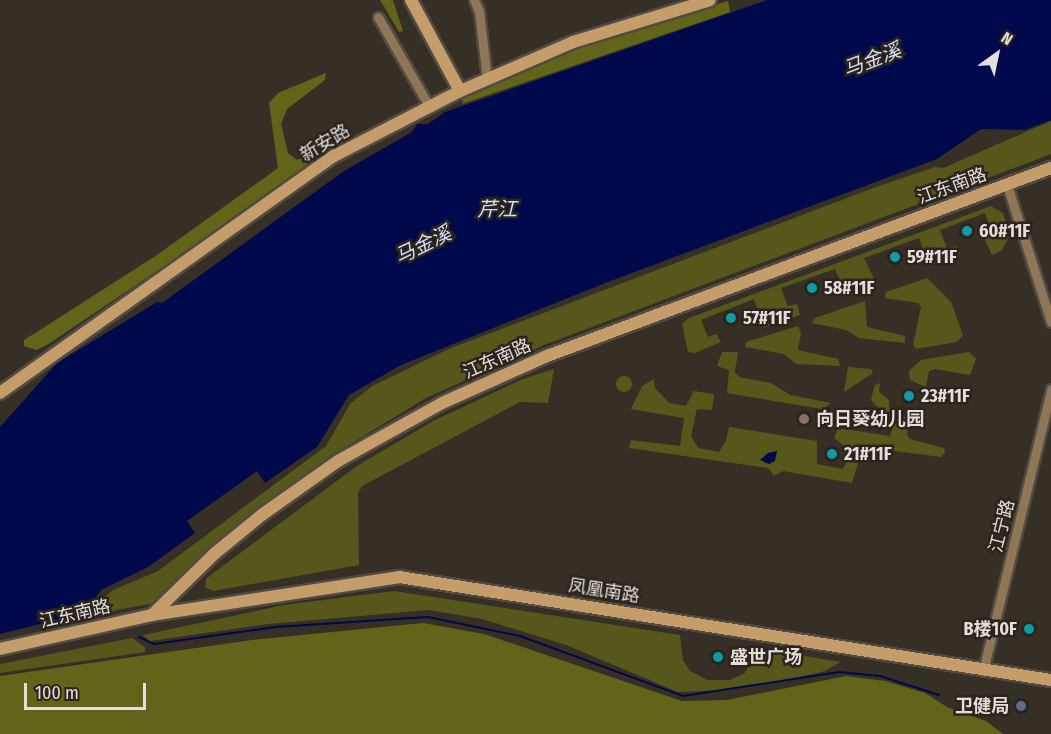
<!DOCTYPE html>
<html>
<head>
<meta charset="utf-8">
<style>
  body { margin:0 }
  #map { position:relative; width:1051px; height:734px; overflow:hidden; background:#352f26; font-family:"Fira Sans Condensed","Noto Sans SC",sans-serif }
  div>[style] { position:absolute }
  .green>* { inset:0; background:#56581b }
  .round { border-radius:50% }
  .forest>* { inset:0; background:#626519 }
  .water>* { inset:0; background:#00094b }
  .stream>* { height:2px; margin:-1px; padding:0 1px; transform-origin:1px; border-radius:1px; background:#00094b }
  .roads { filter:drop-shadow(2px 0 #514b43) drop-shadow(-2px 0 #514b43) drop-shadow(0 2px #514b43) drop-shadow(0 -2px #514b43) }
  .street>* { height:9px; margin:-4.5px; padding:0 4.5px; transform-origin:4.5px; border-radius:4.5px; background:#8e7657 }
  .secondary>* { height:12px; margin:-6px; padding:0 6px; transform-origin:6px; border-radius:6px; background:#c49d6b }
  .dots>* { width:16px; height:16px; translate:-50% -50%; box-sizing:border-box; border:3px solid #2b251d; border-radius:50% }
  span { translate:-50% -50%; white-space:nowrap; text-align:center; line-height:1.15; -webkit-text-stroke:5px #2b251d; paint-order:stroke }
  .street-label { font-size:18px; color:#e3ded9 }
  .poi-label { font-size:18px; color:#e3ded9; font-weight:700 }
  .left { translate:0 -50%; text-align:left }
  .right { translate:-100% -50%; text-align:right }
  .water-label { font-size:20px; color:#d4dff3; font-style:italic }
  .north { position:absolute; left:967px; top:24px; width:60px; height:60px; -webkit-text-stroke:4px #2b251d; paint-order:stroke; rotate:33deg; font-size:16px; font-weight:700; line-height:24px; text-align:center; color:#e3ded9 }
  .north::after { content:''; display:block; margin:auto; width:21px; height:27px; background:#e3ded9; clip-path:polygon(50% 0,100% 100%,50% 72%,0 100%) }
  .scale { position:absolute; left:24px; top:683px; width:122px; height:27px; box-sizing:border-box; border:3px solid #e3ded9; border-top:0; padding-left:8px; font-size:18px; line-height:21px; white-space:nowrap; color:#e3ded9; -webkit-text-stroke:4px #2b251d; paint-order:stroke }
</style>
</head>
<body>
<div id="map">
  <div class="green">
    <i style="clip-path:polygon(1051px 121px,1051px 154px,544px 345px,426px 398px,329px 457px,269px 501px,201px 558px,154px 603px,91px 615px,88px 611px,113px 590px,158px 571px,326px 446px,350px 404px,372px 386px,451px 348px,876px 187px,935px 167px,943px 168px)"></i>
    <i style="clip-path:polygon(991px 206px,1003px 213px,1010px 235px,1002px 250px,992px 255px,983px 236px,992px 232px,985px 213px,940px 230px,947px 248px,957px 246px,960px 254px,929px 266px,919px 238px,864px 258px,877px 285px,847px 297px,835px 269px,781px 288px,788px 306px,797px 304px,800px 315px,764px 328px,754px 299px,701px 320px,708px 337px,716px 334px,721px 342px,695px 353px,688px 352px,682px 324px,689px 318px)"></i>
    <i style="clip-path:polygon(927px 278px,951px 302px,963px 335px,957px 342px,916px 349px,913px 345px,921px 307px,918px 303px,885px 298px,886px 292px)"></i>
    <i style="clip-path:polygon(865px 301px,867px 327px,905px 336px,905px 343px,859px 338px,846px 330px,812px 323px,815px 318px)"></i>
    <i style="clip-path:polygon(798px 326px,801px 333px,798px 350px,838px 359px,840px 366px,796px 364px,784px 354px,745px 347px,746px 342px)"></i>
    <i style="clip-path:polygon(722px 352px,738px 352px,735px 372px,739px 377px,771px 383px,790px 395px,831px 403px,822px 409px,727px 393px,729px 370px,717px 366px)"></i>
    <i style="clip-path:polygon(969px 352px,976px 359px,970px 375px,935px 369px,929px 371px,926px 387px,910px 380px,909px 371px,921px 360px)"></i>
    <i style="clip-path:polygon(848px 367px,871px 369px,873px 373px,844px 392px)"></i>
    <i style="clip-path:polygon(554px 369px,548px 403px,520px 402px,362px 486px,358px 493px,359px 565px,213px 591px,205px 587px,206px 579px,220px 568px,357px 466px,433px 421px,523px 379px)"></i>
    <i class="round" style="left:616px;top:376px;width:16px;height:16px"></i>
    <i style="clip-path:polygon(654px 379px,655px 388px,669px 403px,686px 406px,694px 391px,714px 394px,712px 410px,697px 409px,691px 436px,698px 448px,719px 452px,726px 441px,729px 427px,817px 441px,817px 464px,843px 469px,849px 457px,847px 448px,834px 438px,838px 428px,890px 436px,894px 424px,906px 416px,910px 419px,907px 435px,910px 439px,944px 448px,945px 452px,941px 457px,863px 447px,852px 483px,783px 471px,774px 476px,768px 468px,629px 448px,631px 440px,680px 446px,684px 418px,631px 409px,642px 386px)"></i>
    <i style="clip-path:polygon(880px 383px,879px 392px,889px 400px,889px 407px,902px 412px,889px 420px,871px 400px,875px 385px)"></i>
    <i style="clip-path:polygon(394px 591px,680px 635px,683px 660px,690px 671px,707px 680px,730px 680px,745px 673px,757px 648px,841px 662px,822px 672px,798px 677px,726px 690px,678px 692px,566px 645px,482px 619px,429px 610px,268px 624px,150px 641px,143px 635px,284px 605px)"></i>
    <i style="clip-path:polygon(132px 638px,145px 647px,145px 652px,0 673px,0 664px)"></i>
  </div>
  <div class="forest">
    <i style="clip-path:polygon(380px 0,393px 0,403px 31px,399px 32px)"></i>
    <i style="clip-path:polygon(728px 1px,730px 12px,462px 104px,463px 98px,582px 44px)"></i>
    <i style="clip-path:polygon(326px 73px,325px 80px,287px 109px,281px 124px,288px 153px,297px 160px,338px 142px,338px 149px,47px 345px,36px 350px,24px 346px,24px 340px,32px 335px,157px 255px,278px 168px,269px 103px,278px 93px)"></i>
    <i style="clip-path:polygon(423px 623px,484px 634px,682px 701px,727px 700px,846px 676px,885px 681px,925px 693px,947px 707px,986px 721px,1003px 734px,0 734px,0 676px,252px 640px)"></i>
  </div>
  <div class="water">
    <i style="clip-path:polygon(767px 0,1051px 0,1051px 120px,1025px 130px,981px 129px,937px 159px,613px 280px,401px 365px,349px 395px,317px 447px,265px 483px,257px 471px,187px 521px,195px 533px,148px 567px,101px 590px,84px 613px,0 634px,0 427px,57px 363px,157px 302px,162px 303px,344px 171px,412px 132px,417px 124px,428px 124px,445px 112px)"></i>
    <i style="clip-path:polygon(777px 451px,775px 461px,769px 464px,760px 460px,768px 453px)"></i>
  </div>
  <div class="stream">
    <i style="left:139px;top:637px;width:17px;rotate:25deg"></i>
    <i style="left:154px;top:644px;width:123px;rotate:-7.9deg"></i>
    <i style="left:276px;top:627px;width:152px;rotate:-3.8deg"></i>
    <i style="left:428px;top:617px;width:94px;rotate:11.7deg"></i>
    <i style="left:520px;top:636px;width:174px;rotate:20.2deg"></i>
    <i style="left:683px;top:696px;width:158px;rotate:-8.7deg"></i>
    <i style="left:839px;top:672px;width:41px;rotate:5.6deg"></i>
    <i style="left:880px;top:676px;width:62px;rotate:17.9deg"></i>
  </div>
  <div class="roads">
    <div class="street">
      <i style="left:474px;top:0;width:12px;rotate:66deg"></i>
      <i style="left:479px;top:11px;width:68px;rotate:83.3deg"></i>
      <i style="left:378px;top:17px;width:103px;rotate:60.2deg"></i>
      <i style="left:1007px;top:185px;width:144px;rotate:72.2deg"></i>
      <i style="left:983px;top:671px;width:290px;rotate:-76.4deg"></i>
    </div>
    <div class="secondary">
      <i style="left:411px;top:0;width:103px;rotate:61.7deg"></i>
      <i style="left:0;top:393px;width:410px;rotate:-35.4deg"></i>
      <i style="left:334px;top:156px;width:142px;rotate:-27.3deg"></i>
      <i style="left:460px;top:91px;width:123px;rotate:-23.4deg"></i>
      <i style="left:573px;top:42px;width:143px;rotate:-17deg"></i>
      <i style="left:152px;top:615px;width:87px;rotate:-44.5deg"></i>
      <i style="left:214px;top:554px;width:63px;rotate:-39.2deg"></i>
      <i style="left:263px;top:514px;width:92px;rotate:-35.2deg"></i>
      <i style="left:338px;top:461px;width:119px;rotate:-29.1deg"></i>
      <i style="left:442px;top:403px;width:115px;rotate:-24.1deg"></i>
      <i style="left:547px;top:356px;width:538px;rotate:-20.46deg"></i>
      <i style="left:0;top:649px;width:156px;rotate:-12.6deg"></i>
      <i style="left:152px;top:615px;width:250px;rotate:-8.7deg"></i>
      <i style="left:399px;top:577px;width:660px;rotate:8.98deg"></i>
    </div>
  </div>
  <div class="dots">
    <i style="left:967px;top:231px;background:#0f9aa8"></i>
    <i style="left:895px;top:257px;background:#0f9aa8"></i>
    <i style="left:812px;top:288px;background:#0f9aa8"></i>
    <i style="left:731px;top:318px;background:#0f9aa8"></i>
    <i style="left:909px;top:396px;background:#0f9aa8"></i>
    <i style="left:804px;top:419px;background:#8d6e63"></i>
    <i style="left:832px;top:454px;background:#0f9aa8"></i>
    <i style="left:1029px;top:629px;background:#0f9aa8"></i>
    <i style="left:718px;top:657px;background:#0f9aa8"></i>
    <i style="left:1021px;top:706px;background:#5c6f8a"></i>
  </div>
  <div class="street-label">
    <span style="left:325px;top:143px;rotate:-31deg">新安路</span>
    <span style="left:952px;top:186px;rotate:-20deg">江东南路</span>
    <span style="left:497px;top:359px;rotate:-24deg">江东南路</span>
    <span style="left:1002px;top:526px;rotate:-76deg">江宁路</span>
    <span style="left:604px;top:591px;rotate:9deg">凤凰南路</span>
    <span style="left:75px;top:614px;rotate:-13deg">江东南路</span>
  </div>
  <div class="poi-label">
    <span class="left" style="left:979px;top:231px">60#11F</span>
    <span class="left" style="left:907px;top:257px">59#11F</span>
    <span class="left" style="left:824px;top:288px">58#11F</span>
    <span class="left" style="left:743px;top:318px">57#11F</span>
    <span class="left" style="left:921px;top:396px">23#11F</span>
    <span class="left" style="left:816px;top:419px">向日葵幼儿园</span>
    <span class="left" style="left:844px;top:454px">21#11F</span>
    <span class="right" style="left:1017px;top:629px">B楼10F</span>
    <span class="left" style="left:730px;top:657px">盛世广场</span>
    <span class="right" style="left:1009px;top:706px">卫健局</span>
  </div>
  <div class="water-label">
    <span style="left:872px;top:60px;rotate:-21deg">马金溪</span>
    <span style="left:497px;top:209px">芹江</span>
    <span style="left:423px;top:245px;rotate:-26deg">马金溪</span>
  </div>
  <div class="north">N</div>
  <div class="scale">100 m</div>
</div>
</body>
</html>
